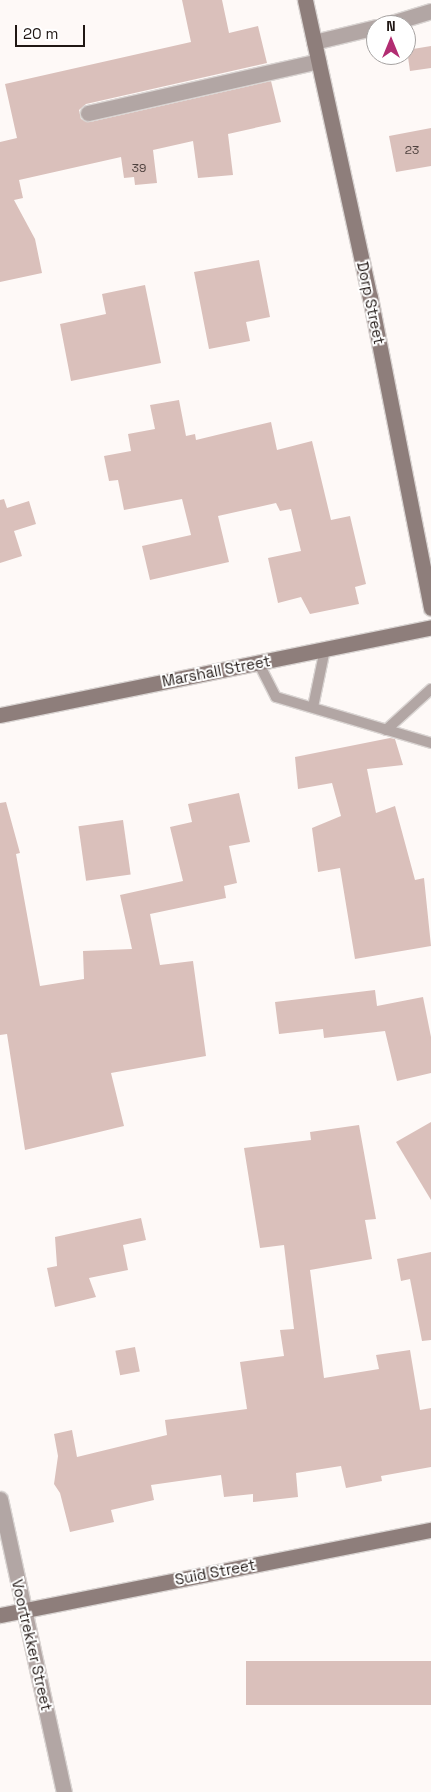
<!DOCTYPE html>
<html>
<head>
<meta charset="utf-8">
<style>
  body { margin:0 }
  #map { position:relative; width:431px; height:1792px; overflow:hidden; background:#fef9f7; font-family:"Space Grotesk",sans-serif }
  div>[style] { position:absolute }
  .building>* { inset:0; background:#dac0bb; transform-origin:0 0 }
  .roads { filter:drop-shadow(1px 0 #dad5d3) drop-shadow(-1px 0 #dad5d3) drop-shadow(0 1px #dad5d3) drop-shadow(0 -1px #dad5d3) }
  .lane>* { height:10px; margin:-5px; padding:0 5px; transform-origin:5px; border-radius:5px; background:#b2a6a4 }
  .street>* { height:15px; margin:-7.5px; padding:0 7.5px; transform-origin:7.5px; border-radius:7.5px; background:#b2a6a4 }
  .secondary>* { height:15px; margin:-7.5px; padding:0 7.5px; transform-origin:7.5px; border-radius:7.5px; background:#8e7e7b }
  span { translate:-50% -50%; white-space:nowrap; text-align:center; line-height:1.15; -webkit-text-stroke:4px #fff; paint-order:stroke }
  .number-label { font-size:12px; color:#4e413e }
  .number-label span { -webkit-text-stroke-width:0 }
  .street-label { font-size:15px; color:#201714 }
  .north { position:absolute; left:366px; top:15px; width:50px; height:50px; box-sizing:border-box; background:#fff; border:1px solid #a6a2a1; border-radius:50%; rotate:0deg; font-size:14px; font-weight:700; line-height:20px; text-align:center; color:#201714 }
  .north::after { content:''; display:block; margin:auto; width:18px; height:22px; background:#b22d72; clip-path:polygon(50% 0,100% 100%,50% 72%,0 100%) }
  .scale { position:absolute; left:15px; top:25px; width:70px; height:22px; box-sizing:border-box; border:2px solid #201714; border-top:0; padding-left:6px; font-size:15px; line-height:18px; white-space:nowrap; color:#201714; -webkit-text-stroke:4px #fff; paint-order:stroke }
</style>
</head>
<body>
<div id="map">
  <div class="building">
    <i style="clip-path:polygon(182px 0,222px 0,229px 33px,258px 26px,267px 63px,86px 104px,79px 110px,81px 119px,90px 122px,271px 81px,281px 122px,228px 134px,233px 175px,198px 178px,193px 141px,153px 150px,157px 183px,135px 185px,134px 177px,124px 178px,121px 157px,19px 180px,23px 198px,14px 200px,35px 239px,42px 273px,0 282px,0 142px,17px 138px,5px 84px,191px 42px)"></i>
    <i style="clip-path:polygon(431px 46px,431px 68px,410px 71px,407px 50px)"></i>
    <i style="clip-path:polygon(431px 128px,431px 166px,396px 172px,389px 136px)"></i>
    <i style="clip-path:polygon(259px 260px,270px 317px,246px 322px,250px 341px,209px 349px,194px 272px)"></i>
    <i style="clip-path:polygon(145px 285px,161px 363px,71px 381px,60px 324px,106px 314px,102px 294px)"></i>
    <i style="clip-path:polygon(179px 400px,186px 436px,195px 434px,196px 440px,271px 422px,277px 450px,312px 441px,331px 520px,350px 516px,366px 584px,355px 587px,359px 604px,310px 614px,301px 597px,278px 603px,268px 558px,301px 551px,291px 509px,280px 511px,276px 503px,218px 516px,229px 562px,150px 580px,142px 546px,191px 535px,182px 499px,124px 510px,118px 480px,109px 481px,104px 456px,131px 451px,128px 434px,155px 429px,150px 405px)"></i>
    <i style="clip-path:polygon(4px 499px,7px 508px,29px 501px,36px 524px,14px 531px,22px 556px,0 563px,0 500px)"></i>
    <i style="clip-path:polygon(390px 738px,395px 739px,403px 765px,367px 769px,376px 813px,395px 806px,415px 880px,424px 878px,431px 946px,355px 959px,340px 868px,318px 872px,312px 828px,341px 816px,332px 783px,298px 789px,295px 757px)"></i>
    <i style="clip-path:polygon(239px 793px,250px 842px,229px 846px,237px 883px,224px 886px,226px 898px,150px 914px,160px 965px,193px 961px,206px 1056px,111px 1073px,124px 1126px,25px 1150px,7px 1034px,0 1035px,0 803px,6px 802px,20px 853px,16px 854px,40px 986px,84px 979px,83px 951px,132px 949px,120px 895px,183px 881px,170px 827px,192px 822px,188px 804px)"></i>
    <i style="left:123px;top:820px;width:55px;height:45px;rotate:82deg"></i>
    <i style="clip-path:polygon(375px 990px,377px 1006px,423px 997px,431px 1037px,431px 1073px,397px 1081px,385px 1031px,324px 1038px,323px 1029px,279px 1034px,275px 1002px)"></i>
    <i style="clip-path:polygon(431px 1122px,431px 1200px,396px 1142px)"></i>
    <i style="clip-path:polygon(359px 1125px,376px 1219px,365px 1220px,372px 1259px,310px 1270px,324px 1378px,379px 1369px,376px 1355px,410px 1350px,420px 1410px,431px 1408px,431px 1467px,381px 1476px,382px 1481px,346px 1488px,341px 1466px,296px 1473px,298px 1497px,253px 1502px,253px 1494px,224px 1497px,221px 1475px,151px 1485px,154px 1500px,111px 1510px,114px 1522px,70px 1532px,60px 1493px,54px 1484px,58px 1456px,54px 1434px,72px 1430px,77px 1457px,167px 1435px,165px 1420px,247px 1409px,240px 1362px,284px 1356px,280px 1330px,294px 1329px,284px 1245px,260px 1248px,244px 1148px,311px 1140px,310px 1132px)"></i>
    <i style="clip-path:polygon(141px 1218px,146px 1240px,123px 1245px,128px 1270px,89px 1278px,96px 1297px,55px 1307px,47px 1268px,57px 1266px,55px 1237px)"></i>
    <i style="clip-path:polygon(431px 1252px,431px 1340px,422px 1341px,410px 1279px,401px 1281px,397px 1259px)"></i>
    <i style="left:135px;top:1347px;width:25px;height:20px;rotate:79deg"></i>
    <i style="left:431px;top:1661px;width:44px;height:185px;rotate:90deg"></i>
  </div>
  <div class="roads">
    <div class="lane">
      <i style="left:258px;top:662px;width:39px;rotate:63deg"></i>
      <i style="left:276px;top:697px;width:162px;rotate:16.5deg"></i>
      <i style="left:313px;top:707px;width:59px;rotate:-78.3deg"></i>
      <i style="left:386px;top:730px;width:61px;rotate:-42.3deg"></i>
    </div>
    <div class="street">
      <i style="left:385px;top:25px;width:48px;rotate:-16.9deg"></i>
      <i style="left:314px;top:42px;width:64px;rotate:-13.6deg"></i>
      <i style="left:88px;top:113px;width:236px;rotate:-12.7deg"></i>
      <i style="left:0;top:1499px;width:300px;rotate:77.7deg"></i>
    </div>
    <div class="secondary">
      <i style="left:305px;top:0;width:304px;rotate:77.7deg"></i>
      <i style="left:370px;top:297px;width:317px;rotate:78.9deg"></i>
      <i style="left:0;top:715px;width:440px;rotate:-11.5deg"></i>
      <i style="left:0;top:1615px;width:439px;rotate:-11.2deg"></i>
    </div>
  </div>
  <div class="number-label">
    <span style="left:412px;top:151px">23</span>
    <span style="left:139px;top:169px">39</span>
  </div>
  <div class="street-label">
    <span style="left:371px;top:303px;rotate:78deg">Dorp Street</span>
    <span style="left:216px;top:671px;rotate:-11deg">Marshall Street</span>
    <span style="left:215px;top:1572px;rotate:-11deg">Suid Street</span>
    <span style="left:32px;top:1645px;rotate:77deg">Voortrekker Street</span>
  </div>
  <div class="north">N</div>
  <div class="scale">20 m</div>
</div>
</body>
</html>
